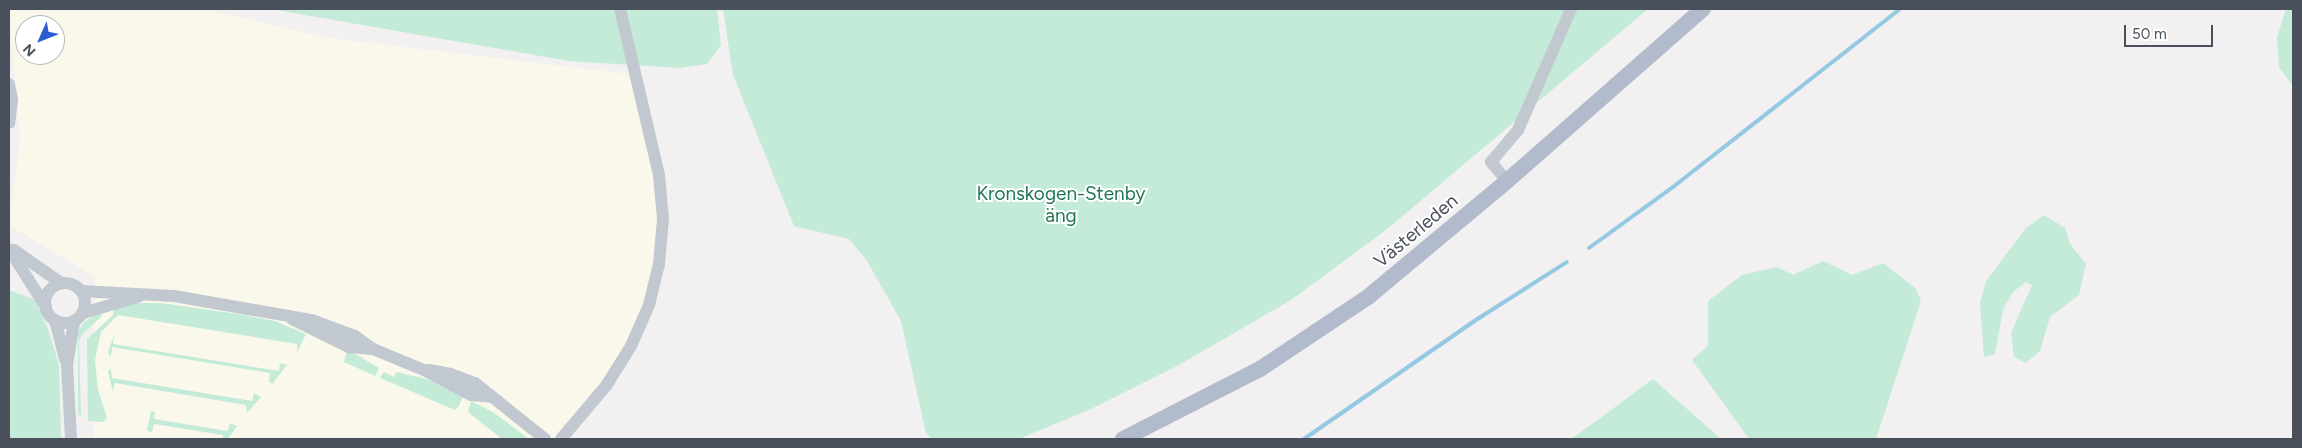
<!DOCTYPE html>
<html>
<head>
<meta charset="utf-8">
<style>
  body { margin:0 }
  #map { position:relative; width:2302px; height:448px; overflow:hidden; background:#f2f0f0; font-family:Figtree,sans-serif }
  div>[style] { position:absolute }
  .commercial>* { inset:0; background:#faf8eb }
  .green>* { inset:0; background:#c3ebd8 }
  .stream>* { height:4px; margin:-2px; padding:0 2px; transform-origin:2px; border-radius:2px; background:#94c8e3 }
  .minor>* { height:12px; margin:-6px; padding:0 6px; transform-origin:6px; border-radius:6px; background:#c2c8d0 }
  .minor>.ring { margin:-6px; padding:0; box-sizing:content-box; background:none; border:12px solid #c2c8d0; border-radius:50% }
  .major>* { height:16px; margin:-8px; padding:0 8px; transform-origin:8px; border-radius:8px; background:#b2bbcb }
  span { translate:-50% -50%; white-space:nowrap; text-align:center; line-height:1.15; -webkit-text-stroke:4px #fff; paint-order:stroke }
  .park-label { font-size:19px; color:#217657 }
  .street-label { font-size:19px; color:#49505b }
  .frame { position:absolute; inset:0; border:10px solid #49505b; pointer-events:none }
  .north { position:absolute; left:15px; top:15px; width:50px; height:50px; box-sizing:border-box; background:#fff; border:1px solid #b6b9bd; border-radius:50%; rotate:226deg; font-size:14px; font-weight:700; line-height:20px; text-align:center; color:#49505b }
  .north::after { content:''; display:block; margin:auto; width:18px; height:22px; background:#2b5dd0; clip-path:polygon(50% 0,100% 100%,50% 72%,0 100%) }
  .scale { position:absolute; left:2124px; top:25px; width:89px; height:22px; box-sizing:border-box; border:2px solid #49505b; border-top:0; padding-left:6px; font-size:15px; line-height:18px; white-space:nowrap; color:#49505b; -webkit-text-stroke:4px #fff; paint-order:stroke }
</style>
</head>
<body>
<div id="map">
  <div class="commercial">
    <i style="clip-path:polygon(evenodd,9px 9px,203px 9px,329px 38px,637px 75px,663px 195px,648px 316px,566px 439px,93px 439px,95px 277px,9px 225px,20px 140px,9px 9px,25px 25px,55px 25px,55px 55px,25px 55px,25px 25px)"></i>
  </div>
  <div class="green">
    <i style="clip-path:polygon(271px 9px,717px 9px,721px 45px,707px 64px,679px 68px,569px 61px)"></i>
    <i style="clip-path:polygon(723px 9px,1648px 9px,1386px 230px,1291px 300px,1179px 365px,1091px 409px,1019px 439px,932px 439px,926px 433px,901px 321px,867px 261px,849px 239px,794px 226px,733px 75px)"></i>
    <i style="clip-path:polygon(2286px 9px,2293px 9px,2293px 86px,2279px 67px,2277px 37px)"></i>
    <i style="clip-path:polygon(2044px 215px,2065px 228px,2070px 244px,2086px 264px,2079px 295px,2050px 317px,2040px 351px,2026px 363px,2014px 357px,2011px 333px,2032px 285px,2026px 282px,2013px 292px,2003px 309px,1995px 354px,1984px 357px,1980px 303px,1986px 281px,2026px 228px)"></i>
    <i style="clip-path:polygon(1823px 261px,1852px 275px,1883px 263px,1916px 289px,1921px 301px,1876px 439px,1749px 439px,1692px 360px,1708px 346px,1708px 301px,1742px 275px,1777px 267px,1793px 275px)"></i>
    <i style="clip-path:polygon(9px 290px,35px 300px,48px 329px,59px 365px,61px 439px,9px 439px)"></i>
    <i style="clip-path:polygon(138px 303px,161px 303px,245px 315px,275px 321px,306px 334px,297px 353px,297px 344px,118px 315px,101px 332px,95px 360px,98px 390px,107px 418px,103px 422px,88px 421px,87px 339px,113px 315px,114px 308px)"></i>
    <i style="clip-path:polygon(102px 311px,102px 316px,82px 334px,79px 341px,81px 418px,78px 413px,78px 332px,84px 322px)"></i>
    <i style="clip-path:polygon(114px 335px,113px 344px,279px 371px,280px 363px,287px 365px,272px 384px,269px 382px,270px 373px,112px 347px,111px 357px,108px 352px)"></i>
    <i style="clip-path:polygon(347px 349px,379px 368px,375px 376px,344px 362px)"></i>
    <i style="clip-path:polygon(111px 369px,112px 378px,252px 401px,254px 393px,261px 397px,247px 413px,246px 405px,115px 383px,113px 392px,108px 371px)"></i>
    <i style="clip-path:polygon(384px 372px,394px 377px,396px 372px,427px 379px,463px 396px,459px 406px,455px 410px,380px 378px)"></i>
    <i style="clip-path:polygon(1653px 379px,1721px 439px,1571px 439px,1603px 416px)"></i>
    <i style="clip-path:polygon(471px 401px,493px 412px,529px 439px,502px 439px,468px 412px)"></i>
    <i style="clip-path:polygon(151px 411px,155px 412px,154px 419px,228px 431px,230px 423px,237px 426px,228px 439px,223px 439px,223px 435px,154px 424px,152px 432px,147px 431px)"></i>
  </div>
  <div class="stream">
    <i style="left:1589px;top:248px;width:104px;rotate:-36deg"></i>
    <i style="left:1673px;top:187px;width:288px;rotate:-38.1deg"></i>
    <i style="left:1304px;top:439px;width:213px;rotate:-34.7deg"></i>
    <i style="left:1479px;top:318px;width:104px;rotate:-32.5deg"></i>
  </div>
  <div class="minor">
    <i style="left:9px;top:84px;width:16px;rotate:79deg"></i>
    <i style="left:12px;top:100px;width:23px;rotate:97deg"></i>
    <i style="left:1507px;top:181px;width:25px;rotate:-130deg"></i>
    <i style="left:1491px;top:162px;width:42px;rotate:-49.8deg"></i>
    <i style="left:1518px;top:130px;width:132px;rotate:-66.3deg"></i>
    <i style="left:9px;top:249px;width:69px;rotate:57.5deg"></i>
    <i style="left:14px;top:250px;width:57px;rotate:35.1deg"></i>
    <i class="ring" style="left:45px;top:283px;width:28px;height:28px"></i>
    <i style="left:81px;top:291px;width:93px;rotate:3.1deg"></i>
    <i style="left:174px;top:296px;width:140px;rotate:9.9deg"></i>
    <i style="left:312px;top:320px;width:46px;rotate:20.4deg"></i>
    <i style="left:355px;top:336px;width:22px;rotate:36deg"></i>
    <i style="left:373px;top:349px;width:55px;rotate:22.4deg"></i>
    <i style="left:424px;top:370px;width:53px;rotate:28deg"></i>
    <i style="left:471px;top:395px;width:21px;rotate:5deg"></i>
    <i style="left:83px;top:313px;width:59px;rotate:-16.6deg"></i>
    <i style="left:292px;top:319px;width:64px;rotate:26.2deg"></i>
    <i style="left:349px;top:347px;width:24px;rotate:5deg"></i>
    <i style="left:55px;top:320px;width:40px;rotate:75.6deg"></i>
    <i style="left:429px;top:370px;width:22px;rotate:10deg"></i>
    <i style="left:451px;top:374px;width:26px;rotate:21deg"></i>
    <i style="left:475px;top:383px;width:90px;rotate:38.7deg"></i>
    <i style="left:71px;top:439px;width:74px;rotate:-93.1deg"></i>
    <i style="left:67px;top:365px;width:44px;rotate:-80.8deg"></i>
    <i style="left:561px;top:439px;width:70px;rotate:-49.7deg"></i>
    <i style="left:606px;top:386px;width:47px;rotate:-58deg"></i>
    <i style="left:631px;top:346px;width:45px;rotate:-66.3deg"></i>
    <i style="left:649px;top:305px;width:42px;rotate:-76.3deg"></i>
    <i style="left:659px;top:264px;width:45px;rotate:-84.9deg"></i>
    <i style="left:663px;top:219px;width:44px;rotate:-95.2deg"></i>
    <i style="left:659px;top:175px;width:171px;rotate:-103.2deg"></i>
  </div>
  <div class="major">
    <i style="left:1123px;top:439px;width:154px;rotate:-27.1deg"></i>
    <i style="left:1260px;top:369px;width:130px;rotate:-33.7deg"></i>
    <i style="left:1368px;top:297px;width:181px;rotate:-39.8deg"></i>
    <i style="left:1507px;top:181px;width:261px;rotate:-41.3deg"></i>
  </div>
  <div class="park-label">
    <span style="left:1061px;top:205px">Kronskogen-Stenby<br>äng</span>
  </div>
  <div class="street-label">
    <span style="left:1416px;top:231px;rotate:-40deg">Västerleden</span>
  </div>
  <div class="frame"></div>
  <div class="north">N</div>
  <div class="scale">50 m</div>
</div>
</body>
</html>
